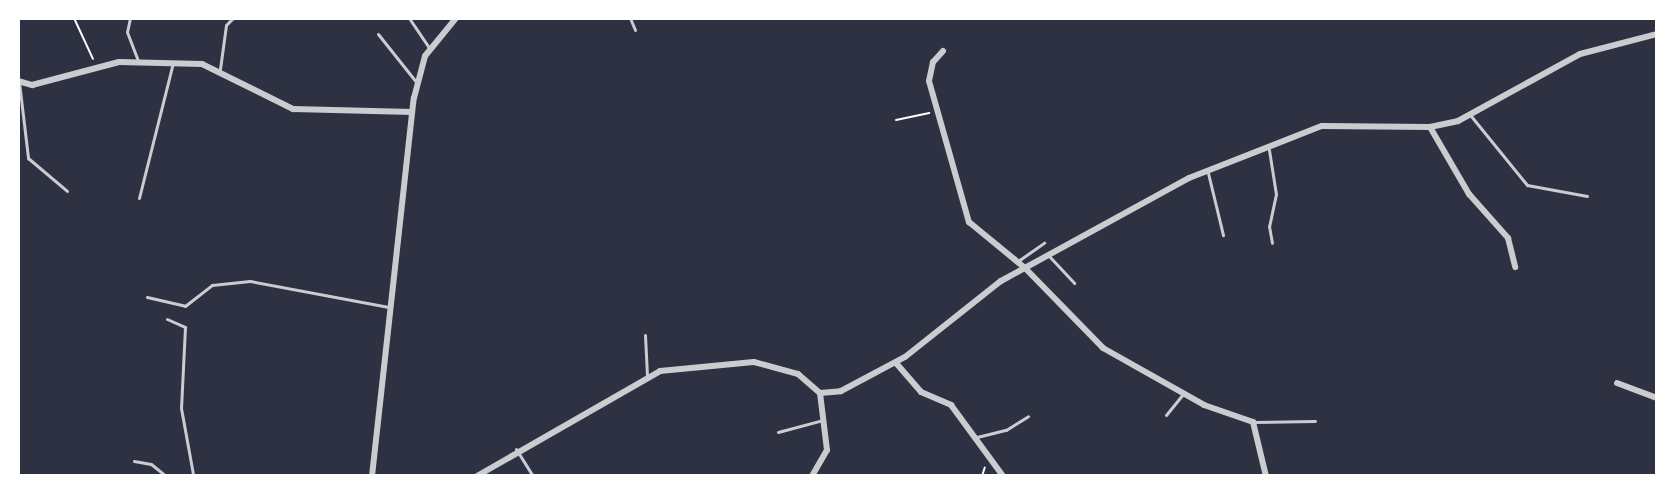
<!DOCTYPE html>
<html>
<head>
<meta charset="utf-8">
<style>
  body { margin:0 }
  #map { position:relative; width:1675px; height:494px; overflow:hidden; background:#2d3142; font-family:Literata,serif }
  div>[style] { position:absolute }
  .path>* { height:2px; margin:-1px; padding:0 1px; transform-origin:1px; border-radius:1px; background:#fff }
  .service>* { height:3px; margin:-1.5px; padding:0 1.5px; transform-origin:1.5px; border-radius:1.5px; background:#caccd0 }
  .minor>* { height:6px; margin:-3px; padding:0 3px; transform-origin:3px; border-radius:3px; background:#caccd0 }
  span { translate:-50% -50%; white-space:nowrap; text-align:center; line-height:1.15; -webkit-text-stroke:6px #fff; paint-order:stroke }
  .frame { position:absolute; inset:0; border:20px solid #fff; pointer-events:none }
</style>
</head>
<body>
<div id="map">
  <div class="path">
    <i style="left:74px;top:18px;width:45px;rotate:65.1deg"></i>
    <i style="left:896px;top:120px;width:34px;rotate:-12deg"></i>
    <i style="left:982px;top:476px;width:9px;rotate:-72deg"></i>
  </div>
  <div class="service">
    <i style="left:130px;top:18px;width:14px;rotate:102deg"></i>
    <i style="left:127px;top:32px;width:31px;rotate:69deg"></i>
    <i style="left:409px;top:18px;width:37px;rotate:56deg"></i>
    <i style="left:630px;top:18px;width:13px;rotate:67deg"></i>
    <i style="left:378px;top:34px;width:63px;rotate:51.5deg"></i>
    <i style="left:220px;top:69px;width:44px;rotate:-82.2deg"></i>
    <i style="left:226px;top:25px;width:10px;rotate:-45deg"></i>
    <i style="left:19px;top:82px;width:77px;rotate:83.2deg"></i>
    <i style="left:28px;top:158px;width:51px;rotate:40.2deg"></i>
    <i style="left:1471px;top:116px;width:89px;rotate:50.9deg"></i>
    <i style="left:1527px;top:185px;width:61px;rotate:10.4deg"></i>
    <i style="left:1269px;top:150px;width:45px;rotate:81deg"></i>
    <i style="left:1276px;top:194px;width:33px;rotate:102deg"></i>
    <i style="left:1269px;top:226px;width:17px;rotate:80deg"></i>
    <i style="left:1208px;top:173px;width:64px;rotate:76.4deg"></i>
    <i style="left:139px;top:198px;width:139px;rotate:-75.9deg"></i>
    <i style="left:1049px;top:256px;width:37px;rotate:47deg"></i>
    <i style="left:1018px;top:261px;width:32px;rotate:-35deg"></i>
    <i style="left:147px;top:297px;width:39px;rotate:13deg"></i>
    <i style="left:185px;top:306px;width:34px;rotate:-38deg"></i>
    <i style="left:212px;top:285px;width:38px;rotate:-6deg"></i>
    <i style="left:250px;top:281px;width:141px;rotate:10.6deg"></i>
    <i style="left:167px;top:319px;width:20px;rotate:24deg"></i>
    <i style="left:185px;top:327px;width:81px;rotate:92.8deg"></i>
    <i style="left:181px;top:408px;width:67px;rotate:79.7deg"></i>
    <i style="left:645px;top:335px;width:41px;rotate:87.2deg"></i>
    <i style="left:1166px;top:415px;width:27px;rotate:-51deg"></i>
    <i style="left:1254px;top:422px;width:61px;rotate:-0.9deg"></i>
    <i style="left:778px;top:432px;width:47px;rotate:-14.9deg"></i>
    <i style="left:977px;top:437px;width:30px;rotate:-14deg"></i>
    <i style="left:1006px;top:430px;width:26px;rotate:-32deg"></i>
    <i style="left:516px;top:449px;width:32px;rotate:58deg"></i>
    <i style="left:134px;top:461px;width:17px;rotate:10deg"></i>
    <i style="left:151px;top:464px;width:19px;rotate:39deg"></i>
    <i style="left:1309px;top:475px;width:1px;rotate:45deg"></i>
    <i style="left:187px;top:476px;width:8px"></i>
  </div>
  <div class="minor">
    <i style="left:943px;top:51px;width:15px;rotate:132deg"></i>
    <i style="left:933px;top:62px;width:19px;rotate:102deg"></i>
    <i style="left:929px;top:81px;width:147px;rotate:74.2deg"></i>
    <i style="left:969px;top:222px;width:72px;rotate:39.4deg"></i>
    <i style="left:1025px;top:268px;width:112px;rotate:45.7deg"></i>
    <i style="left:1103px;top:348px;width:116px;rotate:29.4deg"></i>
    <i style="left:1204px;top:405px;width:52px;rotate:19.1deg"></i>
    <i style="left:1253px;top:422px;width:56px;rotate:76.5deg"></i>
    <i style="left:18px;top:81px;width:15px;rotate:16deg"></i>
    <i style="left:32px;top:85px;width:90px;rotate:-14.8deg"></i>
    <i style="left:119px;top:62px;width:83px;rotate:1.4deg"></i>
    <i style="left:202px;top:64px;width:102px;rotate:26.3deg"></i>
    <i style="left:293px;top:109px;width:119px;rotate:1.4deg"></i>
    <i style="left:1430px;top:127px;width:78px;rotate:59.8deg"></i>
    <i style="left:1469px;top:194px;width:59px;rotate:48.4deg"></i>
    <i style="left:1508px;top:238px;width:30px;rotate:76deg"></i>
    <i style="left:896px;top:363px;width:38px;rotate:49deg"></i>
    <i style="left:921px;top:392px;width:33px;rotate:23deg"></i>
    <i style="left:951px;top:405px;width:88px;rotate:53.8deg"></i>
    <i style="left:1617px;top:383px;width:43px;rotate:20.6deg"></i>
    <i style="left:372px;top:476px;width:380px;rotate:-83.7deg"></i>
    <i style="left:414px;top:98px;width:43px;rotate:-75.3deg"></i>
    <i style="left:425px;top:56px;width:49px;rotate:-50.8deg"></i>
    <i style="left:477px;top:476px;width:211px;rotate:-29.8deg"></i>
    <i style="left:660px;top:371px;width:94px;rotate:-5.5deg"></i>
    <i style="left:754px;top:362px;width:46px;rotate:15.3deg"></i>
    <i style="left:798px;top:374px;width:29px;rotate:41deg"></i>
    <i style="left:820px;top:393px;width:21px;rotate:-5deg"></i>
    <i style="left:841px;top:391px;width:72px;rotate:-28deg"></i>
    <i style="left:905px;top:357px;width:122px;rotate:-38.4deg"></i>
    <i style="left:1001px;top:281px;width:214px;rotate:-28.7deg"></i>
    <i style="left:1189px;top:178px;width:143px;rotate:-21.4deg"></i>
    <i style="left:1322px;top:126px;width:108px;rotate:0.5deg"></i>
    <i style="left:1430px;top:127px;width:29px;rotate:-12deg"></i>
    <i style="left:1458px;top:121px;width:139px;rotate:-28.8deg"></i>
    <i style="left:1580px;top:54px;width:80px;rotate:-14.6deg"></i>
    <i style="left:812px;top:476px;width:30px;rotate:-60deg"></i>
    <i style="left:827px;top:450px;width:57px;rotate:-97deg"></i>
  </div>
  <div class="frame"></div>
</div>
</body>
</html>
